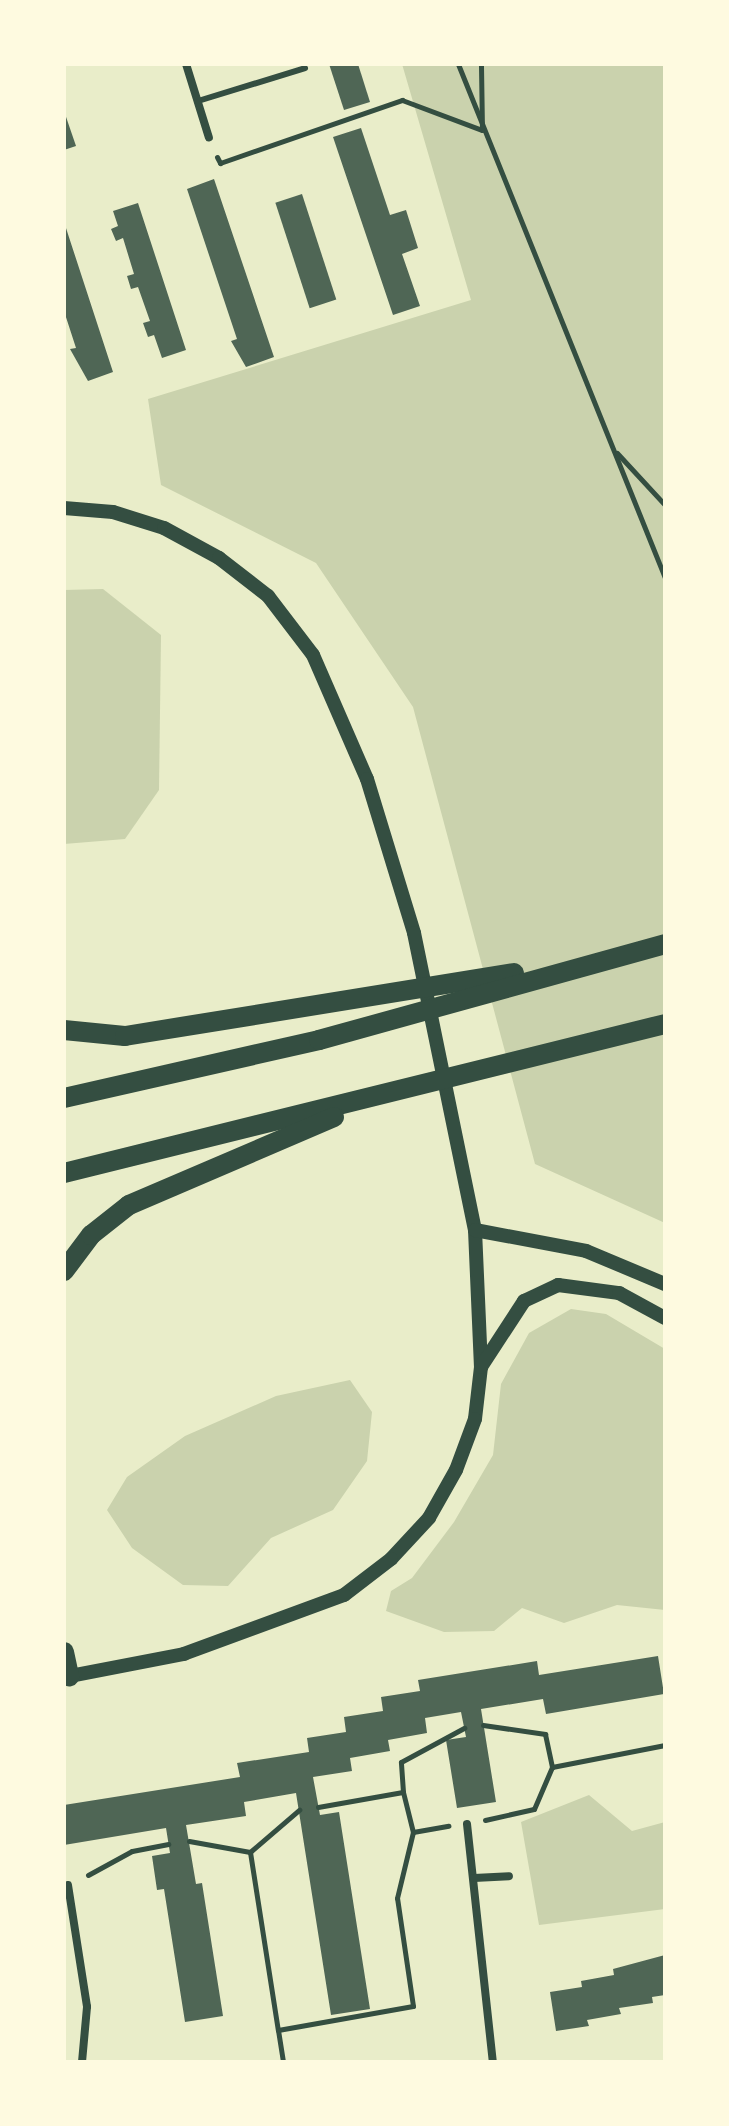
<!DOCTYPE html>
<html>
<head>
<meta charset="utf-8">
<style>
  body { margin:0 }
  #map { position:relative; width:729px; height:2126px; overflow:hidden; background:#e9edc9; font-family:"Fira Sans Condensed",sans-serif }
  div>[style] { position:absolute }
  .green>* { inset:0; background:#cad2ad }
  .building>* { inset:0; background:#4f6655; transform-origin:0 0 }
  .path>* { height:5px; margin:-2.5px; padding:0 2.5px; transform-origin:2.5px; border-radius:2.5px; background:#344e41 }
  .service>* { height:6px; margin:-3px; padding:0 3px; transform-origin:3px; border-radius:3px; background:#344e41 }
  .minor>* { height:8px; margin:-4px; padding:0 4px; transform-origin:4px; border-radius:4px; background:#344e41 }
  .tertiary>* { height:14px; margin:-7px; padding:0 7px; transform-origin:7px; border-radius:7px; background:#344e41 }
  .primary>* { height:20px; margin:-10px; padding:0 10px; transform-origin:10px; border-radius:10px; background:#344e41 }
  span { translate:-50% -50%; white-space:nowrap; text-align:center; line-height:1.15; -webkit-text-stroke:8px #fefae0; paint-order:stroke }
  .frame { position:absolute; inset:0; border:66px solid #fefae0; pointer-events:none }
</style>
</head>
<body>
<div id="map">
  <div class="green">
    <i style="clip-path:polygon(402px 64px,665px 64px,665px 1223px,535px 1164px,413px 707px,316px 563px,161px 485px,148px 399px,471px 300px)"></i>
    <i style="clip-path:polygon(103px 589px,161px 635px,159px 790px,125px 839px,64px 844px,64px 590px)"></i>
    <i style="clip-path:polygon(571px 1309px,606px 1314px,665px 1349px,665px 1610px,617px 1605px,564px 1623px,522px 1608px,494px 1631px,444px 1632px,386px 1611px,391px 1591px,412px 1578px,454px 1522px,493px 1455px,501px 1384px,529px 1333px)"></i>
    <i style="clip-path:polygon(350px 1380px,372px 1412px,367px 1461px,333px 1510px,271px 1538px,228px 1586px,183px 1585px,132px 1548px,107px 1510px,127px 1477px,185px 1436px,276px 1396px)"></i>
    <i style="clip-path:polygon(589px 1795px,632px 1831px,665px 1822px,665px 1909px,539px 1925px,521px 1822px)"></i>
  </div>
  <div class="building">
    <i style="clip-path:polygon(329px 64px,358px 64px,370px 102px,344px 110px)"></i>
    <i style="clip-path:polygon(64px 111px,76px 146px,64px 150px)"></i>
    <i style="clip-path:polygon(361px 128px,390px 215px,406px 210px,418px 248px,402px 254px,420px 306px,393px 315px,333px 137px)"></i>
    <i style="clip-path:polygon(214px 179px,274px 357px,246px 367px,231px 341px,237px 339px,187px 189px)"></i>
    <i style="left:302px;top:194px;width:111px;height:28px;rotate:72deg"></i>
    <i style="clip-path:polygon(138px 203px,186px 350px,162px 358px,154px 335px,148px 337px,143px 323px,150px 321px,138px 287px,131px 289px,127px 276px,134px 274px,123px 238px,116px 241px,111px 229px,118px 226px,113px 211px)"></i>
    <i style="clip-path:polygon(65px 225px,113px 372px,88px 381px,70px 349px,76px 348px,64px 311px)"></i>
    <i style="clip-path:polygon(658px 1656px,664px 1694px,546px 1714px,543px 1699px,481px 1709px,496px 1802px,457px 1808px,446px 1740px,466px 1737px,461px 1712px,425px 1718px,427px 1733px,388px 1740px,390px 1751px,350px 1758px,352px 1771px,313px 1777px,320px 1815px,339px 1812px,370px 2009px,331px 2015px,296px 1793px,244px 1802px,246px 1816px,186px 1825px,196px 1884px,202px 1883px,223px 2016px,185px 2022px,164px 1889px,157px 1890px,152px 1856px,170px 1853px,166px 1828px,64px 1845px,64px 1805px,240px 1777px,237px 1763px,309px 1752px,307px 1738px,346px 1732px,344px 1717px,383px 1711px,381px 1697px,420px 1691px,418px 1680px,537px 1661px,539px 1675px)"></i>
    <i style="clip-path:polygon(665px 1955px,665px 1995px,652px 1997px,653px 2003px,619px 2008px,621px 2014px,587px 2020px,589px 2026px,556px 2031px,550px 1992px,582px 1987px,581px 1981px,614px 1975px,613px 1969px)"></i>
  </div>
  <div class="path">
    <i style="left:458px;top:64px;width:554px;rotate:68.06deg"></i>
    <i style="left:217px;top:157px;width:7px;rotate:63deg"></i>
    <i style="left:220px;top:163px;width:193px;rotate:-19.1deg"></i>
    <i style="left:402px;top:100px;width:85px;rotate:20.6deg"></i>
    <i style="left:482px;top:130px;width:66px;rotate:-90.9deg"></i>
    <i style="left:617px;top:453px;width:71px;rotate:47.3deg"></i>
    <i style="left:483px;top:1725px;width:63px;rotate:8.3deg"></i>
    <i style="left:545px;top:1734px;width:34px;rotate:78deg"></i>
    <i style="left:403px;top:1792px;width:30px;rotate:-94deg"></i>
    <i style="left:401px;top:1762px;width:72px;rotate:-28.4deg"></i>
    <i style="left:318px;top:1807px;width:86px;rotate:-10deg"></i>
    <i style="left:403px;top:1792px;width:41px;rotate:76deg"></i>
    <i style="left:413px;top:1832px;width:36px;rotate:-10deg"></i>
    <i style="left:485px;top:1820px;width:50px;rotate:-12.7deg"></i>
    <i style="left:534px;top:1809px;width:46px;rotate:-66.8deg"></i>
    <i style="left:552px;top:1767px;width:115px;rotate:-11deg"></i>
    <i style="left:189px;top:1841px;width:62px;rotate:10.2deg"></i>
    <i style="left:250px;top:1852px;width:65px;rotate:-40.6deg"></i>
    <i style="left:250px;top:1852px;width:180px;rotate:81.1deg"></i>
    <i style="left:278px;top:2030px;width:137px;rotate:-10.1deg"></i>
    <i style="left:413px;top:2006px;width:109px;rotate:-98.4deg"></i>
    <i style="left:397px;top:1898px;width:68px;rotate:-76.4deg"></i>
    <i style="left:88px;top:1875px;width:50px;rotate:-28.6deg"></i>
    <i style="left:132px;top:1851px;width:37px;rotate:-11deg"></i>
    <i style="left:278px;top:2030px;width:32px;rotate:81deg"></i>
  </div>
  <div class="service">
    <i style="left:198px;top:101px;width:112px;rotate:-17.1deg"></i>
  </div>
  <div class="minor">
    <i style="left:186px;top:64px;width:77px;rotate:72.7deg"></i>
    <i style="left:467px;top:1824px;width:239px;rotate:83.8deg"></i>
    <i style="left:474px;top:1878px;width:35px;rotate:-3deg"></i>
    <i style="left:68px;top:1885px;width:123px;rotate:81.1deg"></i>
    <i style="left:87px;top:2007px;width:55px;rotate:95.2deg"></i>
  </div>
  <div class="tertiary">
    <i style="left:64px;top:508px;width:49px;rotate:4.7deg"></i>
    <i style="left:113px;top:512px;width:53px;rotate:17.4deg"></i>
    <i style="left:164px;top:528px;width:63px;rotate:28.6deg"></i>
    <i style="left:219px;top:558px;width:62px;rotate:37.8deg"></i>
    <i style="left:268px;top:596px;width:74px;rotate:52.7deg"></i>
    <i style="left:313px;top:655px;width:135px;rotate:66.5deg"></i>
    <i style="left:367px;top:779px;width:161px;rotate:73deg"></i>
    <i style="left:414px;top:933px;width:303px;rotate:78.4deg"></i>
    <i style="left:475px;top:1230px;width:137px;rotate:87.5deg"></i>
    <i style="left:481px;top:1367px;width:52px;rotate:96.6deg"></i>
    <i style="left:475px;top:1419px;width:54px;rotate:110.4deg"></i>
    <i style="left:456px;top:1470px;width:55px;rotate:119.4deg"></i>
    <i style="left:429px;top:1518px;width:56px;rotate:132.8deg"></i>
    <i style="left:391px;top:1559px;width:59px;rotate:142.5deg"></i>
    <i style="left:344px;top:1595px;width:171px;rotate:159.8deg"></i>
    <i style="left:184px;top:1654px;width:122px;rotate:169.1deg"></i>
    <i style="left:475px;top:1230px;width:113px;rotate:10.7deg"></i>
    <i style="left:586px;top:1251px;width:86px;rotate:22.7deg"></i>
    <i style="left:481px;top:1367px;width:79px;rotate:-56.9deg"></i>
    <i style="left:524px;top:1301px;width:38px;rotate:-25deg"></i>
    <i style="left:558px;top:1285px;width:62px;rotate:7.5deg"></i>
    <i style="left:619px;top:1293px;width:52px;rotate:28.5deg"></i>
  </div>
  <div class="primary">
    <i style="left:64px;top:1030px;width:61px;rotate:5.6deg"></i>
    <i style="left:125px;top:1036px;width:394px;rotate:-9.2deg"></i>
    <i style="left:64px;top:1098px;width:262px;rotate:-12.8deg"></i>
    <i style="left:319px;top:1040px;width:359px;rotate:-15.5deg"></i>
    <i style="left:64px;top:1173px;width:619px;rotate:-13.92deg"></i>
    <i style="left:64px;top:1271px;width:45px;rotate:-53.1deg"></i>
    <i style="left:91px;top:1235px;width:48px;rotate:-38.3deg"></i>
    <i style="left:129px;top:1205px;width:223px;rotate:-23.2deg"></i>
    <i style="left:64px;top:1652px;width:25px;rotate:78deg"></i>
  </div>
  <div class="frame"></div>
</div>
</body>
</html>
